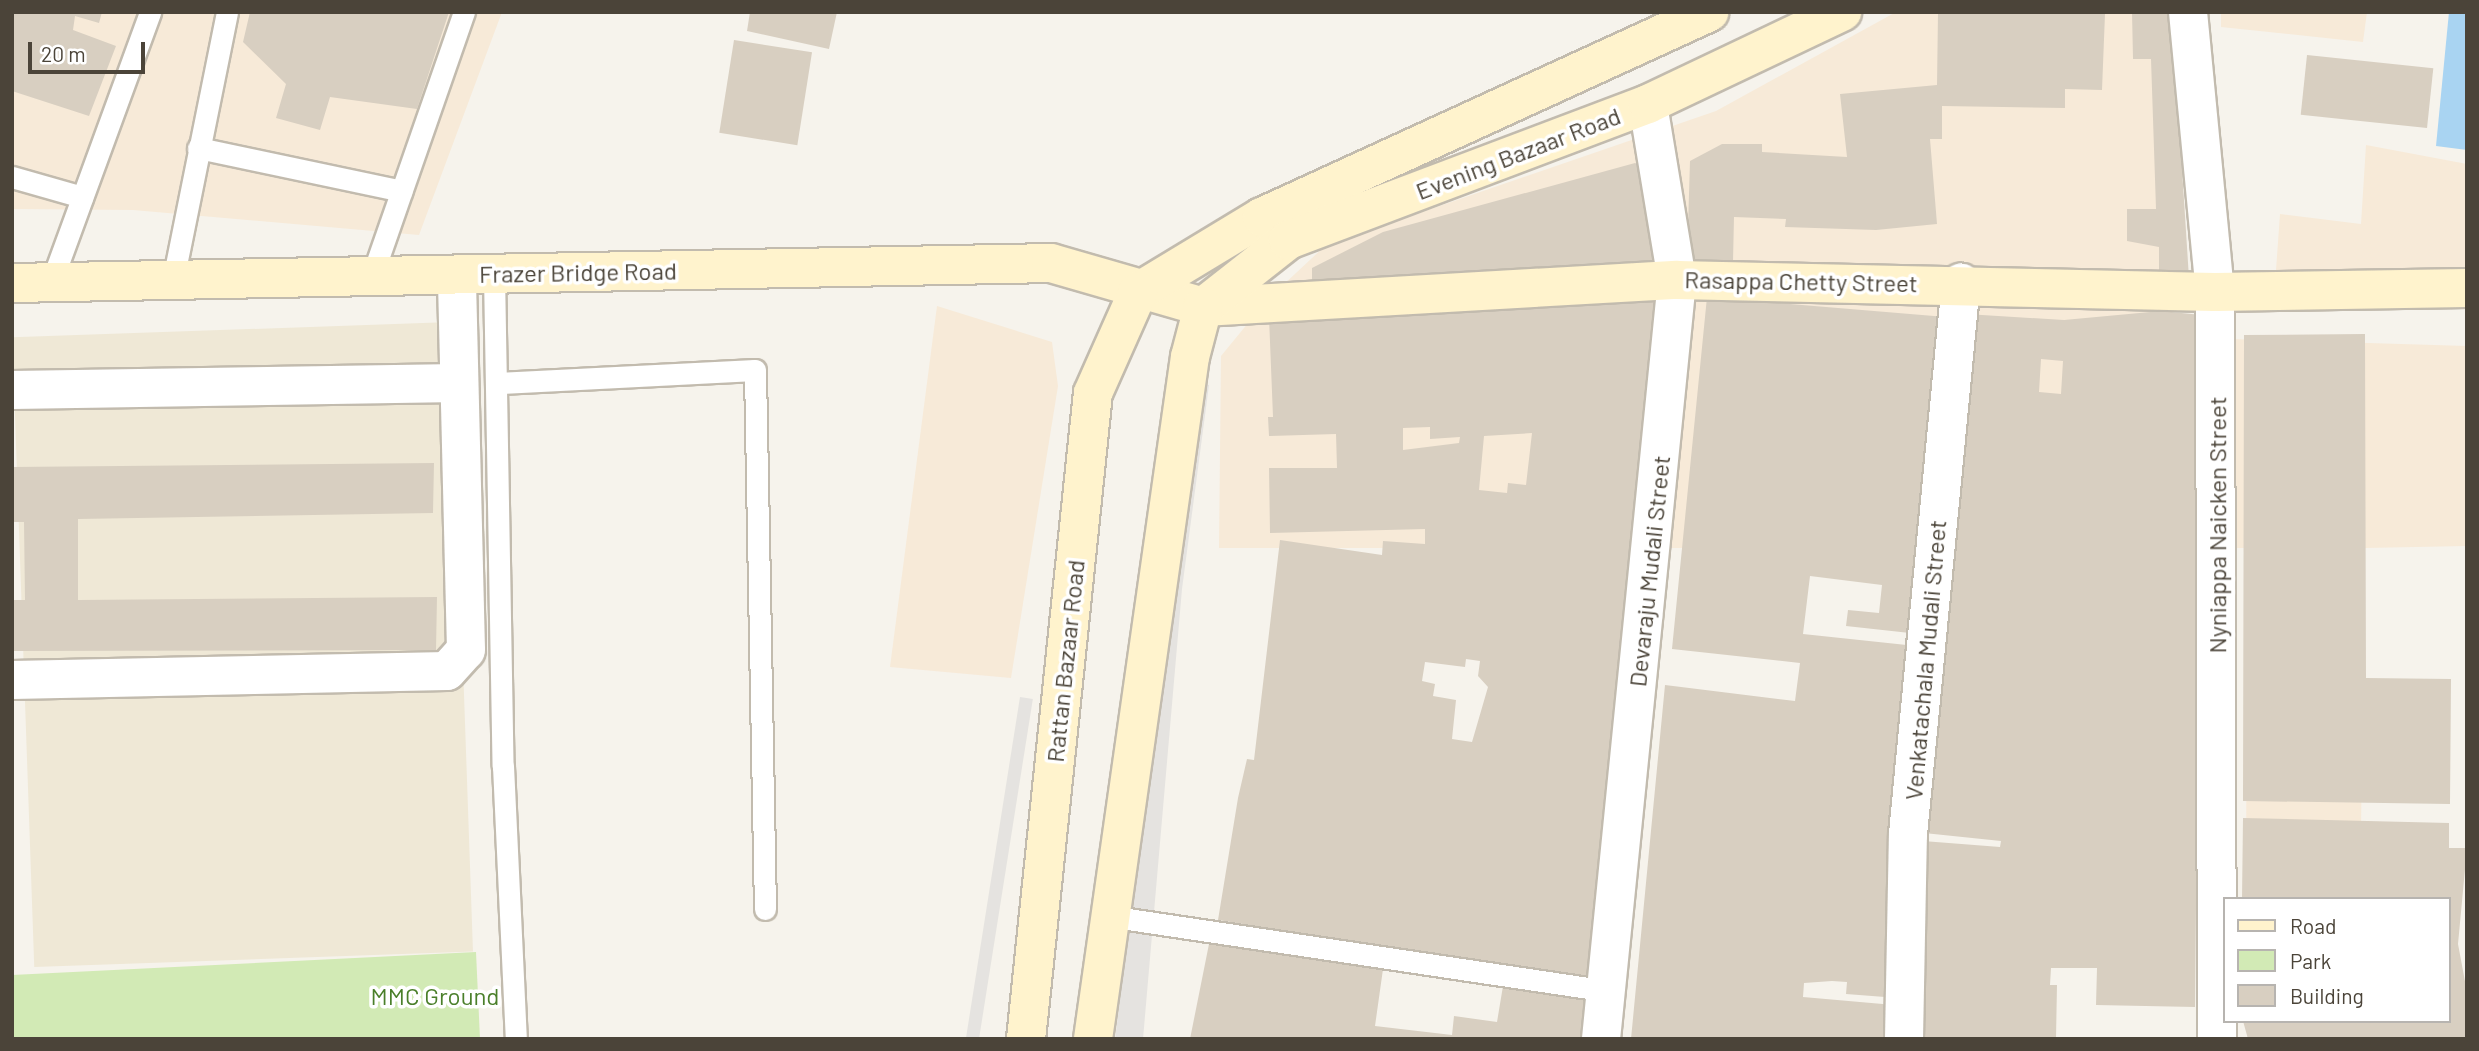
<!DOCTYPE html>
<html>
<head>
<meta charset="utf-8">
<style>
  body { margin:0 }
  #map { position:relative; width:2479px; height:1051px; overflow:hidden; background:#f6f3ec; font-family:Barlow,sans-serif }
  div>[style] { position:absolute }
  .commercial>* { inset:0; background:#f7ead8 }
  .education>* { inset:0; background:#efe8d6; transform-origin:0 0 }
  .green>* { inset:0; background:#d2eab5 }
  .parking>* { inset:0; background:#e5e3e0; transform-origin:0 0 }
  .water>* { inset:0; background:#a9d4f2 }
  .building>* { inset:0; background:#d8cfc1; transform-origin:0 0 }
  .roads { filter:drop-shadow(2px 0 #c2bbae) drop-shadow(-2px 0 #c2bbae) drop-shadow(0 2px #c2bbae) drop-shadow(0 -2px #c2bbae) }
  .lane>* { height:21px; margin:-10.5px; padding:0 10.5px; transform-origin:10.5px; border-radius:10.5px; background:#fff }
  .street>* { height:38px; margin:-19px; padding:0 19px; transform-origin:19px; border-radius:19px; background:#fff }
  .secondary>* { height:38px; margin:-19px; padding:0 19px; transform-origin:19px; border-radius:19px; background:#fff3cd }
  span { translate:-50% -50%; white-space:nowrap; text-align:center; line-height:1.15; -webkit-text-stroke:7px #fff; paint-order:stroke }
  .street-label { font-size:24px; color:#4b4439 }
  .park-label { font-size:24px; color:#4a7f2a }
  .frame { position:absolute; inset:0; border:14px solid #4b4439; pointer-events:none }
  .legend { position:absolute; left:2223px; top:897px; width:228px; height:126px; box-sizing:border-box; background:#fff; border:2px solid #b7b4b0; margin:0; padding:9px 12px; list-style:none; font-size:21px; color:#4b4439 }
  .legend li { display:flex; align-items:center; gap:14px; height:35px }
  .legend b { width:35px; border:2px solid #b7b4b0 }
  .scale { position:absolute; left:28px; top:42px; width:117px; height:32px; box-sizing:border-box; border:4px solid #4b4439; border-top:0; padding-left:9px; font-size:21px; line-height:24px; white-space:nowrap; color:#4b4439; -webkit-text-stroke:5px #fff; paint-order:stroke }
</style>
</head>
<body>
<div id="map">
  <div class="commercial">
    <i style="clip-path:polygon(12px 12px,502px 12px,419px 235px,133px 210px,12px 209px)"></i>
    <i style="clip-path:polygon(1896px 12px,2153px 12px,2164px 337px,2467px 346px,2467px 546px,2365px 548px,2360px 899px,2246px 899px,2247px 548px,1219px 548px,1221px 356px,1267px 300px,1326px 245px,1716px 111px)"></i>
    <i style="clip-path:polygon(2221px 12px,2367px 12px,2363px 42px,2221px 27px)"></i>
    <i style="clip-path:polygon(2366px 145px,2467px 164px,2467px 279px,2276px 270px,2280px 214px,2361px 224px)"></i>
    <i style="clip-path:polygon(937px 306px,1052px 342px,1058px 386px,1011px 678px,890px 667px)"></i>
  </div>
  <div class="education">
    <i style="left:451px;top:322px;width:630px;height:439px;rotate:88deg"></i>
  </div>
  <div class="green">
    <i style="clip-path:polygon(476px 952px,480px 1039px,12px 1039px,12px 975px)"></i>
  </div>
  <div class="parking">
    <i style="clip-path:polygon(1197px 383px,1209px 385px,1182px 589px,1143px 1039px,1115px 1039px)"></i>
    <i style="left:1020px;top:697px;width:13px;height:346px;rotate:9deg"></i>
  </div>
  <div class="water">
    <i style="clip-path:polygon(2449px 12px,2467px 12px,2467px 150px,2436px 146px)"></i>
  </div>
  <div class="building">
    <i style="clip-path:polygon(12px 12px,102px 12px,99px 23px,75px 16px,73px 30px,116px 46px,89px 116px,12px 91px)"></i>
    <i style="clip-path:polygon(250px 12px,449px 12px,417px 109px,330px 97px,320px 130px,276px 118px,286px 84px,243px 42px)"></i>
    <i style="clip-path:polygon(750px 12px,837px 12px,829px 49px,747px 31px)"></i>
    <i style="clip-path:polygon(1938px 12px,2105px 14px,2102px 90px,2065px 89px,2065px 108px,1942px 106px,1942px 139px,1930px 139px,1937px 224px,1876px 230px,1785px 227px,1786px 219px,1734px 217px,1733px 262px,1687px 260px,1690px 161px,1722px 144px,1762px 144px,1762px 152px,1847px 157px,1840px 94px,1937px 85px)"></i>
    <i style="clip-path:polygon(2132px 12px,2172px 13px,2189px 278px,2159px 279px,2159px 247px,2127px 241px,2127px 209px,2156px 209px,2151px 59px,2133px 59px)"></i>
    <i style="left:734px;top:40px;width:79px;height:94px;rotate:9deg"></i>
    <i style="left:2307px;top:55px;width:127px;height:60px;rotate:6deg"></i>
    <i style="clip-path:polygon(1635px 163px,1647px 169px,1654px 261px,1312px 282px,1312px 268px,1383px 232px)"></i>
    <i style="clip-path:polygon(evenodd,1660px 290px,1603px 877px,1586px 979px,1218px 920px,1238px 798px,1247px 759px,1254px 760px,1280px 540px,1382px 555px,1383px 541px,1425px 544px,1425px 529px,1270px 533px,1269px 468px,1337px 468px,1336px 434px,1269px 436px,1268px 417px,1273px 417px,1269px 317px,1660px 290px,1430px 427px,1430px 439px,1460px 437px,1459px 443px,1403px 450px,1403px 428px,1430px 427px,1660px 290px,1532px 433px,1526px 485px,1508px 483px,1507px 493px,1479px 490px,1484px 436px,1532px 433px,1660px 290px,1466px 659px,1480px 661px,1478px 676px,1488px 687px,1472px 742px,1452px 739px,1456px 700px,1433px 696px,1435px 684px,1422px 681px,1425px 662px,1465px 667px,1466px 659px)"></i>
    <i style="clip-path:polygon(1707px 297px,1946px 317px,1919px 634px,1846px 626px,1848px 610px,1879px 613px,1882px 585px,1810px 576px,1803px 634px,1916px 646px,1885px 997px,1846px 994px,1847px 982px,1832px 981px,1804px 983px,1803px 997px,1894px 1005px,1891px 1039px,1631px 1039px,1665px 685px,1795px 701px,1800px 663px,1672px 649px)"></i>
    <i style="clip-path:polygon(evenodd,2161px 311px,2202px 315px,2195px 1007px,2096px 1005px,2097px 968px,2051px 968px,2050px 985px,2057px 985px,2056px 1039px,1920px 1039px,1923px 841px,2000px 847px,2001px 841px,1924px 833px,1966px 314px,2064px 320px,2161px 311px,2041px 359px,2063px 361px,2061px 394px,2039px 392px,2041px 359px)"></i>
    <i style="clip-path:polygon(2365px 334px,2366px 678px,2451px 679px,2450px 804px,2243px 801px,2244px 335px)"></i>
    <i style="clip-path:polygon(434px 463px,433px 513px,78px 519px,78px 600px,437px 597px,436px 650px,12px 651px,12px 600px,25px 600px,24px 522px,12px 522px,12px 467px)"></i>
    <i style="clip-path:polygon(2243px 818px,2449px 823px,2449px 848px,2467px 848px,2458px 944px,2467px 992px,2467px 1039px,2248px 1039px,2243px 1021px,2449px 1021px,2449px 899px,2242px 899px)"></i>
    <i style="clip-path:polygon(1211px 934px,1384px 962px,1375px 1026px,1452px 1035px,1454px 1016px,1497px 1022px,1504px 980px,1591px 994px,1585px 1039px,1190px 1039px)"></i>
  </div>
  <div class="roads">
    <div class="lane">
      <i style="left:198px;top:148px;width:208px;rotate:11.9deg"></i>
      <i style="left:12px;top:177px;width:73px;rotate:15.9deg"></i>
      <i style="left:494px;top:274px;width:492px;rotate:89deg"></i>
      <i style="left:503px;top:766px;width:273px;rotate:87.3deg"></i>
      <i style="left:372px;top:276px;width:280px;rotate:-70.8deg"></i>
      <i style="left:173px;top:280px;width:273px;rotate:-78.6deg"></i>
      <i style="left:51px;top:283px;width:289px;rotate:-69.9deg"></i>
      <i style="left:499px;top:383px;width:256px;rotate:-2.9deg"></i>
      <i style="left:755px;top:370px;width:539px;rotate:88.94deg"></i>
      <i style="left:1108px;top:916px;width:506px;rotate:8.53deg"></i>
    </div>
    <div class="street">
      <i style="left:2188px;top:12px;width:281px;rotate:84.5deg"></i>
      <i style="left:2215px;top:292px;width:747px;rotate:89.85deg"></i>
      <i style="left:12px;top:390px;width:447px;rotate:-0.9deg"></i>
      <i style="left:12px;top:680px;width:435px;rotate:-1.2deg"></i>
      <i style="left:447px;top:671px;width:28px;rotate:-48deg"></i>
      <i style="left:466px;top:650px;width:375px;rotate:-91.4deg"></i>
      <i style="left:1601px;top:1039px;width:763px;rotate:-84.28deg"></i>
      <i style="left:1677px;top:280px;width:178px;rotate:-99.4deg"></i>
      <i style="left:1904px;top:1039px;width:205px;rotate:-88.9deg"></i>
      <i style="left:1908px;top:834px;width:554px;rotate:-84.51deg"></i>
    </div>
    <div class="secondary">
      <i style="left:12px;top:283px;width:1039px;rotate:-1.1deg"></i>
      <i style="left:1051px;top:263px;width:158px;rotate:16.1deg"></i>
      <i style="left:1203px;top:307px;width:475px;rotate:-3.3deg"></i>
      <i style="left:1677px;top:280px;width:538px;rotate:1.28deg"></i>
      <i style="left:2215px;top:292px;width:252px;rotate:-0.9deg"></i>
      <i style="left:1138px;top:292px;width:145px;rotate:-31.2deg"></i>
      <i style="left:1262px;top:217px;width:492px;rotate:-24.6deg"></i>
      <i style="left:1203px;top:307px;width:108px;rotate:-38.2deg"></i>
      <i style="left:1288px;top:240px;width:385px;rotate:-20.7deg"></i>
      <i style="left:1648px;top:104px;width:215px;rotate:-25.4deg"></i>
      <i style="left:1026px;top:1039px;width:649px;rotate:-84.08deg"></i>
      <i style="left:1093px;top:393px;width:111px;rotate:-66deg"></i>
      <i style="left:1093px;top:1039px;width:689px;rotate:-81.91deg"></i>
      <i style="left:1190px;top:357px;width:52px;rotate:-75.4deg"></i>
    </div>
  </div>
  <div class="street-label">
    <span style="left:1518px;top:153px;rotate:-21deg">Evening Bazaar Road</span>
    <span style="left:578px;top:272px;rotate:-1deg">Frazer Bridge Road</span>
    <span style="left:1801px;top:281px;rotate:1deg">Rasappa Chetty Street</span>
    <span style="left:2217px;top:525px;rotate:-90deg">Nyniappa Naicken Street</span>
    <span style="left:1649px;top:571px;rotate:-84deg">Devaraju Mudali Street</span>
    <span style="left:1925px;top:660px;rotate:-85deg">Venkatachala Mudali Street</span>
    <span style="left:1065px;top:661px;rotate:-84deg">Rattan Bazaar Road</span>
  </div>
  <div class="park-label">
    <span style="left:435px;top:996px">MMC Ground</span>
  </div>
  <div class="frame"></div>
  <ul class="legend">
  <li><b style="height:9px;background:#fff3cd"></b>Road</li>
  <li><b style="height:19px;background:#d2eab5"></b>Park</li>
  <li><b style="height:19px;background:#d8cfc1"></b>Building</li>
  </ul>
  <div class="scale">20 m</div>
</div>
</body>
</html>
